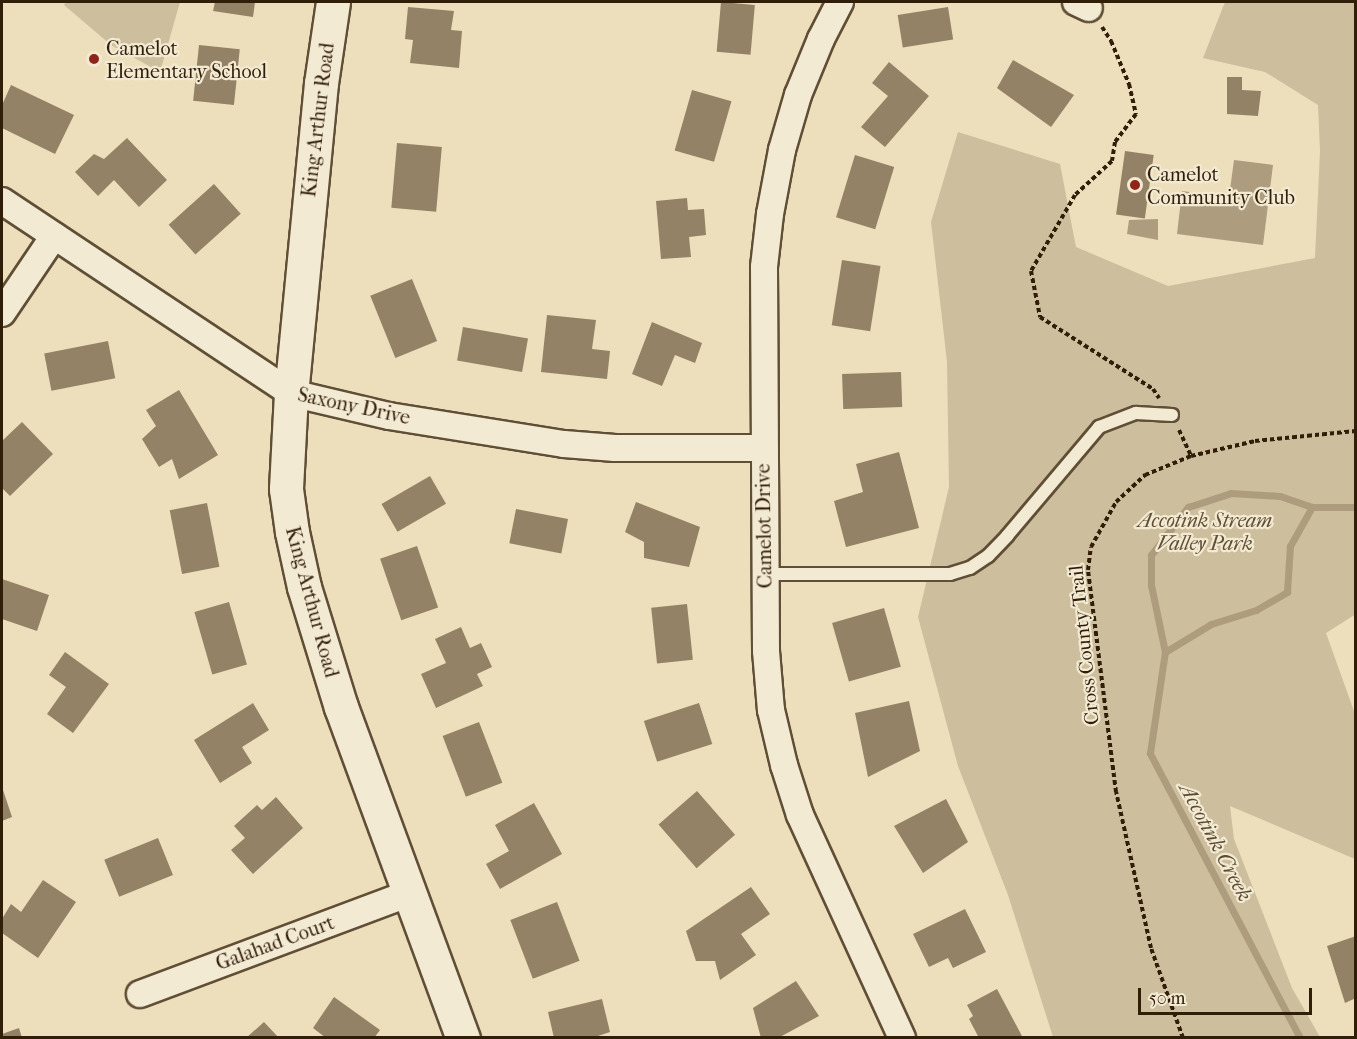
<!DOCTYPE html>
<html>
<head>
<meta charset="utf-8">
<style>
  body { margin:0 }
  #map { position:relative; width:1357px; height:1039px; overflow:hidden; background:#eddfbb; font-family:"IM FELL French Canon",serif }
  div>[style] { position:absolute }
  .green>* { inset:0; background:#cdbe9d }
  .water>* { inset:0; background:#ad9d7e }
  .stream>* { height:7px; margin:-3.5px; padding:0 3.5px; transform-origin:3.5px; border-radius:3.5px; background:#ad9d7e }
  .building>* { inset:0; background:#938266; transform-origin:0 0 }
  .path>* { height:4px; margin-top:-2px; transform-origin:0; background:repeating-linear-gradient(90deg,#311e09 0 4.5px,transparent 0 7.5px) }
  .roads { filter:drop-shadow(2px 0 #604e36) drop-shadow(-2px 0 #604e36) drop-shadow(0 2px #604e36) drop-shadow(0 -2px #604e36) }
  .lane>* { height:12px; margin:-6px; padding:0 6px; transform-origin:6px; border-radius:6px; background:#f3ead3 }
  .street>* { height:26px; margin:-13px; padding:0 13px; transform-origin:13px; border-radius:13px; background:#f3ead3 }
  .secondary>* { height:33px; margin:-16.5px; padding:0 16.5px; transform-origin:16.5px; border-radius:16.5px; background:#f3ead3 }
  .dots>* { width:16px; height:16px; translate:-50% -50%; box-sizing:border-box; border:3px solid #f3ead3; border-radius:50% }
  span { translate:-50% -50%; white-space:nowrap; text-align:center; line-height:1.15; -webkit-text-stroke:4.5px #f3ead3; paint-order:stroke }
  .poi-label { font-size:20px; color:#311e09 }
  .left { translate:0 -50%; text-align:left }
  .street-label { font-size:20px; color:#311e09 }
  .park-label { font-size:20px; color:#604e35; font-style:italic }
  .water-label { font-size:21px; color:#5c4a32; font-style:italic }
  .frame { position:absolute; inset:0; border:3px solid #311e09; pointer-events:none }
  .scale { position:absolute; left:1138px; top:988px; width:174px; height:27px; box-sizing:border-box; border:3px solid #311e09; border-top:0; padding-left:8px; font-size:18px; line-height:21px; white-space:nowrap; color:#311e09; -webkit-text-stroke:4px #f3ead3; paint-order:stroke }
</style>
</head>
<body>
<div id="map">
  <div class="green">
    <i style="clip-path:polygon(66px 2px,180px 2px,160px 72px,111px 45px,64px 5px)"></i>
    <i style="clip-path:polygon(1225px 2px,1355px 2px,1356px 614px,1326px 633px,1355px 714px,1355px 859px,1230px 806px,1234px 839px,1292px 988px,1320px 1037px,1053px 1037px,1008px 895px,958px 766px,918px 617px,949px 487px,947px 362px,931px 222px,958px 132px,1060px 164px,1076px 247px,1168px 286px,1315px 258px,1320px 151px,1318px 105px,1265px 72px,1203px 58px)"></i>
  </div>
  <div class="water">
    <i style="clip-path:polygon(1234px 160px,1273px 165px,1263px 245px,1177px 234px,1182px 191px,1229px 197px)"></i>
    <i style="clip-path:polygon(1158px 219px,1158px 240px,1127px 234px,1129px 220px)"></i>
  </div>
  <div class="stream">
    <i style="left:1165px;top:652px;width:68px;rotate:-101.8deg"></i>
    <i style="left:1151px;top:585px;width:30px;rotate:-90deg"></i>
    <i style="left:1151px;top:555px;width:61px;rotate:-52.4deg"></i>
    <i style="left:1188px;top:507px;width:45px;rotate:-18deg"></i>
    <i style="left:1231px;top:493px;width:49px;rotate:3.5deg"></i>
    <i style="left:1280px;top:496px;width:34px;rotate:19deg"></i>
    <i style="left:1300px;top:1038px;width:322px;rotate:-117.8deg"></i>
    <i style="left:1150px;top:753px;width:102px;rotate:-81.6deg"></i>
    <i style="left:1165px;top:652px;width:54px;rotate:-31.3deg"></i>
    <i style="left:1211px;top:624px;width:47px;rotate:-17.3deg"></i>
    <i style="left:1256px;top:610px;width:36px;rotate:-30deg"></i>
    <i style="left:1287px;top:592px;width:46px;rotate:-86.3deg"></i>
    <i style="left:1290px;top:546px;width:45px;rotate:-60.6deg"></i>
    <i style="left:1312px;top:507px;width:44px"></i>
  </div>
  <div class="building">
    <i style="clip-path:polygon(215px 2px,255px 2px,253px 17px,213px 11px)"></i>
    <i style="left:721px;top:2px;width:34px;height:50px;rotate:5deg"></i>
    <i style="clip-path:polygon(408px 7px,454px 11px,451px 30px,462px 31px,459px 68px,410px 63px,413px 40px,405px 39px)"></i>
    <i style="left:948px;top:7px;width:33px;height:51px;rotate:81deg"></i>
    <i style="left:199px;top:45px;width:41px;height:56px;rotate:6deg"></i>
    <i style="clip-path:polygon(1013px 60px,1074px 95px,1051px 127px,997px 88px)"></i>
    <i style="clip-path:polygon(889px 62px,929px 96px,885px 147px,861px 127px,888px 96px,872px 83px)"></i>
    <i style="clip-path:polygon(1227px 77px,1242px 77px,1242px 90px,1261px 91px,1258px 116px,1227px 114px)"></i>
    <i style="clip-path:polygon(11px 85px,74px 115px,55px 154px,2px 128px,2px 105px)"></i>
    <i style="left:692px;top:90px;width:41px;height:63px;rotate:16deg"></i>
    <i style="clip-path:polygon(127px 138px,167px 180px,139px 207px,114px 180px,98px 196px,75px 172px,94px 154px,104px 159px)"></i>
    <i style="left:397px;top:143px;width:45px;height:65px;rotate:5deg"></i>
    <i style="left:1125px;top:151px;width:29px;height:64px;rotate:8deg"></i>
    <i style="left:855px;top:155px;width:41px;height:65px;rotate:17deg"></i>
    <i style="left:214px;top:184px;width:40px;height:61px;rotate:48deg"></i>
    <i style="clip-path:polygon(687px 198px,688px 210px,704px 209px,706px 235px,689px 237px,691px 257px,661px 259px,656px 201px)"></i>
    <i style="left:842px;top:260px;width:39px;height:66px;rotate:9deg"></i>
    <i style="left:412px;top:279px;width:67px;height:45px;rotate:68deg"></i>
    <i style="clip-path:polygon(547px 315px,596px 320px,592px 349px,610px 351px,607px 379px,541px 372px)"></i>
    <i style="clip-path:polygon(652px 322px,702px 343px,695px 363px,675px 355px,662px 386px,632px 374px)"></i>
    <i style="left:463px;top:327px;width:66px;height:34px;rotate:10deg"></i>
    <i style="left:108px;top:341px;width:38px;height:65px;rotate:79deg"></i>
    <i style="left:901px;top:372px;width:35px;height:59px;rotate:88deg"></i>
    <i style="clip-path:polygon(179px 390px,218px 455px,179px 479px,172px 459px,159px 467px,142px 439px,156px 426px,146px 410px)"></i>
    <i style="clip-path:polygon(22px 422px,53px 454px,10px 496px,2px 488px,2px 441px)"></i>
    <i style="clip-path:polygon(899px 452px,919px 528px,846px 547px,834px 501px,863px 492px,856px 464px)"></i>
    <i style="left:430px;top:476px;width:32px;height:56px;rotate:60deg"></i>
    <i style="clip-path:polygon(636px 502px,700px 527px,689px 567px,644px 558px,644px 542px,625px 532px)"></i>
    <i style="left:207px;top:503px;width:65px;height:38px;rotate:79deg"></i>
    <i style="left:516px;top:509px;width:53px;height:35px;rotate:11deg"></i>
    <i style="left:417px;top:546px;width:65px;height:39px;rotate:71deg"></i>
    <i style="clip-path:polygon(2px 579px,49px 595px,37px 631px,2px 619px)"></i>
    <i style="left:229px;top:602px;width:65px;height:36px;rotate:74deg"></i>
    <i style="left:687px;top:604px;width:56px;height:36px;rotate:84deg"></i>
    <i style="left:884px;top:608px;width:61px;height:54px;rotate:74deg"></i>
    <i style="clip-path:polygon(461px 627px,470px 648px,481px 643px,492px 667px,477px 674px,483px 686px,436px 708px,421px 674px,446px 663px,435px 639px)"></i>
    <i style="clip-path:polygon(65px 652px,109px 684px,73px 733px,47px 714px,66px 687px,49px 675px)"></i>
    <i style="clip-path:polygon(909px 701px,920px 751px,868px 777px,855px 713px)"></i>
    <i style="clip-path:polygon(253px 703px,269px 730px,242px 747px,252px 763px,220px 783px,194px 740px)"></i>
    <i style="left:699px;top:703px;width:43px;height:58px;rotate:72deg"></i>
    <i style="left:479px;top:722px;width:65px;height:39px;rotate:69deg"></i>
    <i style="clip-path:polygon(2px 787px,12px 817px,2px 821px)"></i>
    <i style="left:697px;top:791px;width:58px;height:51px;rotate:49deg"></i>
    <i style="clip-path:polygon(276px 797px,303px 828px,253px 874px,231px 850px,245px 838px,234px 826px,257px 805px,262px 810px)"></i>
    <i style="clip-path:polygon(946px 799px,968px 842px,923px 873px,894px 826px)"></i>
    <i style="clip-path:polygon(534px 803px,562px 854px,500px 889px,486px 864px,509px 851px,495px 825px)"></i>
    <i style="left:158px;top:838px;width:40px;height:58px;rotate:68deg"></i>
    <i style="clip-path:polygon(43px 880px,76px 902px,38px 958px,2px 933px,2px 919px,11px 904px,21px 912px)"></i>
    <i style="clip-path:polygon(751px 887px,770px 914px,741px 934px,756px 955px,720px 980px,715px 961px,696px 961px,686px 931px)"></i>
    <i style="left:557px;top:902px;width:63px;height:50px;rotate:69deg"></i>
    <i style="clip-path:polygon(965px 909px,986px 952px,953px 968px,948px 958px,929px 967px,913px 934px)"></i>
    <i style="clip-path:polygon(1356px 936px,1356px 998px,1345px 1003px,1327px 946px)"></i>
    <i style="clip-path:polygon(796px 981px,819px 1016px,778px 1038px,761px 1038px,753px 1008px)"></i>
    <i style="clip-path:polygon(997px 989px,1023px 1038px,979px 1038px,969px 1019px,973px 1016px,967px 1005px)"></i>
    <i style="clip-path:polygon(334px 997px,380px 1030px,374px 1038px,326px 1038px,313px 1028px)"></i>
    <i style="clip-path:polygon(602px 999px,610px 1032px,592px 1038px,554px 1038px,548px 1012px)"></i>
    <i style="clip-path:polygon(264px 1022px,279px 1038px,246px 1038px)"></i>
    <i style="clip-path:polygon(19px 1028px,22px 1038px,2px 1038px,2px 1034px)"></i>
  </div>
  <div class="path">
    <i style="left:1102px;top:27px;width:17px;rotate:57deg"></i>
    <i style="left:1111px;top:41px;width:47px;rotate:67.3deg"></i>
    <i style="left:1129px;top:84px;width:31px;rotate:77deg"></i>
    <i style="left:1136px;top:114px;width:35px;rotate:127deg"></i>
    <i style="left:1115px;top:142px;width:19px;rotate:99deg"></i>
    <i style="left:1112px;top:161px;width:50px;rotate:137.4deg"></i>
    <i style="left:1075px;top:195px;width:88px;rotate:120.1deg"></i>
    <i style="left:1031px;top:271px;width:47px;rotate:78.9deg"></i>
    <i style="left:1040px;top:317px;width:134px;rotate:32.5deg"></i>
    <i style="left:1153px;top:389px;width:11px;rotate:56deg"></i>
    <i style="left:1179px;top:430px;width:29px;rotate:65deg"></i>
    <i style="left:1183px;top:1038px;width:96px;rotate:-109.6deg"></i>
    <i style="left:1151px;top:948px;width:160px;rotate:-102.6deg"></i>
    <i style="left:1116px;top:792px;width:224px;rotate:-97.2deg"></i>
    <i style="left:1088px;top:570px;width:23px;rotate:-83deg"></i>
    <i style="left:1091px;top:547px;width:51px;rotate:-60.9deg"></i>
    <i style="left:1116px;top:502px;width:40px;rotate:-43deg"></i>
    <i style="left:1145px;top:475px;width:50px;rotate:-22.4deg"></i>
    <i style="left:1191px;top:456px;width:66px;rotate:-13.2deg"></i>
    <i style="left:1255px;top:441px;width:101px;rotate:-5.7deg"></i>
  </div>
  <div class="roads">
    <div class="lane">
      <i style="left:765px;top:574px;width:185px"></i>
      <i style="left:950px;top:574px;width:21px;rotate:-17deg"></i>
      <i style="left:970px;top:568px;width:22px;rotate:-34deg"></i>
      <i style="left:988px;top:556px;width:28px;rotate:-46deg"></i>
      <i style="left:1007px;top:536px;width:143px;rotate:-49.8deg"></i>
      <i style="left:1099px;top:427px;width:40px;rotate:-21deg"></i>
      <i style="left:1136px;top:413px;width:36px;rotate:3deg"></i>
    </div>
    <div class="street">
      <i style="left:840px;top:2px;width:42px;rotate:117.2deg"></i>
      <i style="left:821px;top:39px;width:61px;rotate:112.3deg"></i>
      <i style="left:798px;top:95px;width:57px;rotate:106.2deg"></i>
      <i style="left:782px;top:150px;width:65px;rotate:100.6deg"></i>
      <i style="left:770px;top:214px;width:53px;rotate:96.5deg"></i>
      <i style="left:764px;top:267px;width:384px;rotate:89.7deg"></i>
      <i style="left:766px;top:651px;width:59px;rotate:85.2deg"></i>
      <i style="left:771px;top:710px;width:57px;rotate:76.7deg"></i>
      <i style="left:784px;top:765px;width:52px;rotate:72.3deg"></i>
      <i style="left:800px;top:815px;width:245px;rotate:65.4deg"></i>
      <i style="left:1076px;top:2px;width:14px;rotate:25deg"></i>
      <i style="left:2px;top:201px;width:347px;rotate:33.6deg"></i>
      <i style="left:291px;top:393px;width:101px;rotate:13.2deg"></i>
      <i style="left:389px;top:416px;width:177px;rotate:9.1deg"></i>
      <i style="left:564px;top:444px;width:51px;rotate:4.5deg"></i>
      <i style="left:615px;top:448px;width:148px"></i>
      <i style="left:2px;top:313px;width:93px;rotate:-56deg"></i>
      <i style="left:140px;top:994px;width:288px;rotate:-20.5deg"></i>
    </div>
    <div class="secondary">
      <i style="left:333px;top:2px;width:82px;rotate:98.4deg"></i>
      <i style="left:321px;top:83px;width:311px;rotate:95.5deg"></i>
      <i style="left:291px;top:393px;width:96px;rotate:93deg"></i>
      <i style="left:286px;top:489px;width:43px;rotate:82.1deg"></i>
      <i style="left:292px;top:532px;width:56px;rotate:77.7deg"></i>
      <i style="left:304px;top:587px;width:126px;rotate:72.9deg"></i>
      <i style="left:341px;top:707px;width:353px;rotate:69.8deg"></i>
    </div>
  </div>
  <div class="dots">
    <i style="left:94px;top:59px;background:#8f2418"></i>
    <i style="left:1135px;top:185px;background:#8f2418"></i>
  </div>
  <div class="poi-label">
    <span class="left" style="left:106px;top:60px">Camelot<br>Elementary School</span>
    <span class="left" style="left:1147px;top:186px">Camelot<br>Community Club</span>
  </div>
  <div class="street-label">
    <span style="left:318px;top:120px;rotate:-83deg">King Arthur Road</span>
    <span style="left:354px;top:406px;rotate:12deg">Saxony Drive</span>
    <span style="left:764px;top:526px;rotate:-91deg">Camelot Drive</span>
    <span style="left:312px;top:602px;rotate:75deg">King Arthur Road</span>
    <span style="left:1084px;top:645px;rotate:-96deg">Cross County Trail</span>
    <span style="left:275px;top:943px;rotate:-20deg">Galahad Court</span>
  </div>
  <div class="park-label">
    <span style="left:1205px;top:532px">Accotink Stream<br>Valley Park</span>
  </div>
  <div class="water-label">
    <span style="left:1216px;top:842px;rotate:62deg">Accotink Creek</span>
  </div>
  <div class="frame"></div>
  <div class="scale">50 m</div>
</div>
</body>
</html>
